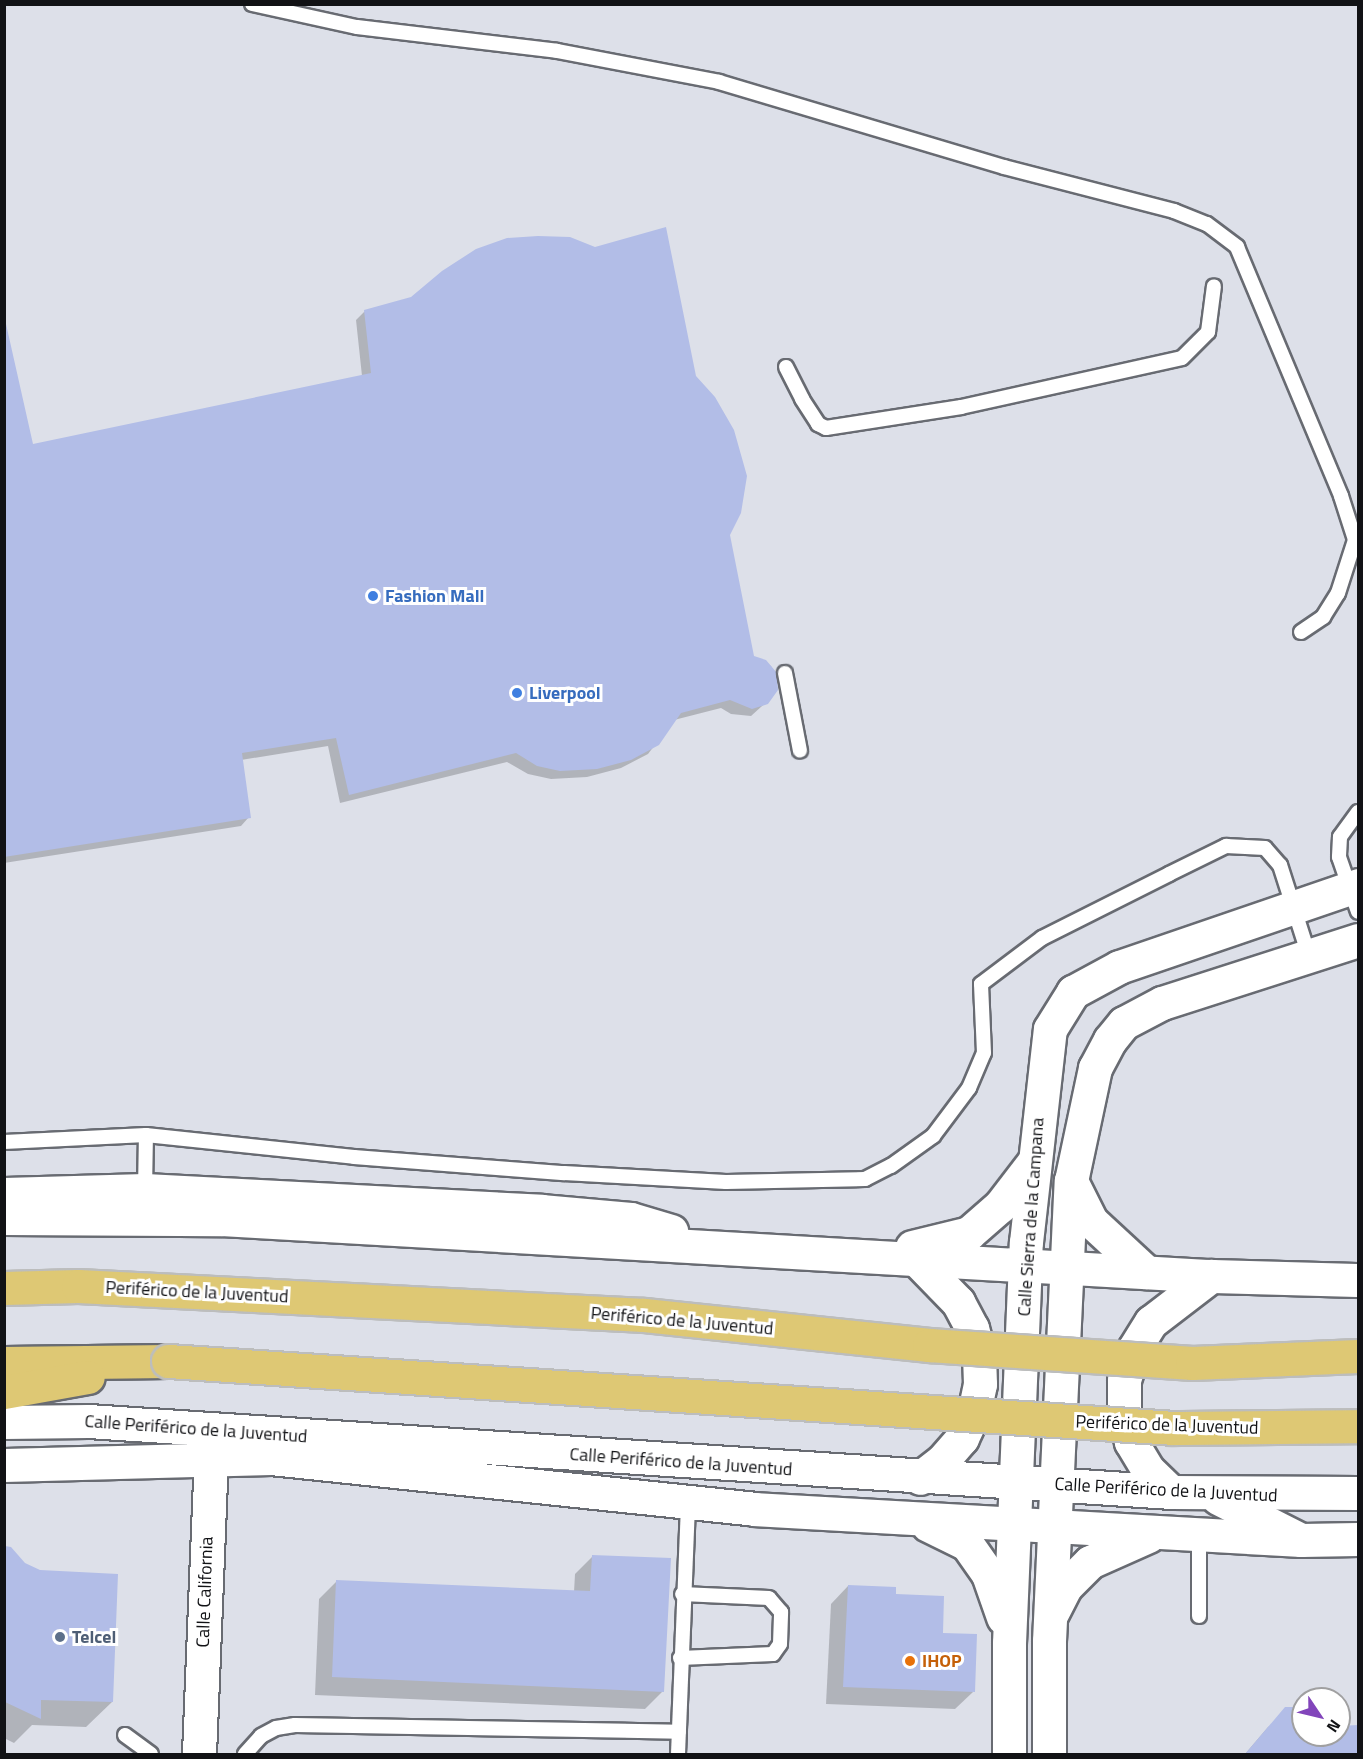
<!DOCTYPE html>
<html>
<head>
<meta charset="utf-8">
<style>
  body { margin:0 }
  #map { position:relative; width:1363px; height:1759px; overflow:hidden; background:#dde0e9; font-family:"Titillium Web",sans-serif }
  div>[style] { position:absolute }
  .shadow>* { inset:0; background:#0003 }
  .building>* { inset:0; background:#b2bde7 }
  .roads { filter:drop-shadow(2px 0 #686b72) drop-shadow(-2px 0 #686b72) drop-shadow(0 2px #686b72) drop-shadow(0 -2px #686b72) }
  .service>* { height:14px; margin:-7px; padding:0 7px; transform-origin:7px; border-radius:7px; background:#fff }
  .tertiary>* { height:33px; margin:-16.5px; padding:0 16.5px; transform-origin:16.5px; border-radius:16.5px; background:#fff }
  .secondary>* { height:33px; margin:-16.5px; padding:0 16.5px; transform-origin:16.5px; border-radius:16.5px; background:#fff }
  .trunk>* { height:33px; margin:-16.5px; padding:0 16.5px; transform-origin:16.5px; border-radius:16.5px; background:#dec874 }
  .bridges { filter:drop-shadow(2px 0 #bcbdbd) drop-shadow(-2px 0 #bcbdbd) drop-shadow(0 2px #bcbdbd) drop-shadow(0 -2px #bcbdbd) }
  .trunk-bridge>* { height:33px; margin:-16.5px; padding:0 16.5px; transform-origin:16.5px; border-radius:16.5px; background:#dec874 }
  .dots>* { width:16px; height:16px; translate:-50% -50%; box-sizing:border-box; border:3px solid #fff; border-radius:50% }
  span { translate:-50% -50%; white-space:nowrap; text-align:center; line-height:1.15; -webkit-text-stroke:6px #fff; paint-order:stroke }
  .shop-label { font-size:18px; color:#366cbe; font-weight:700 }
  .left { translate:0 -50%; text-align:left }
  .street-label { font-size:18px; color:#111215 }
  .service-label { font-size:18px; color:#4e5e75; font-weight:700 }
  .food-label { font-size:18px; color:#c56008; font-weight:700 }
  .frame { position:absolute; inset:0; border:6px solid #111215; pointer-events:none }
  .north { position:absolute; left:1291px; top:1687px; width:60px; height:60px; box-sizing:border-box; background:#fff; border:2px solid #a0a0a1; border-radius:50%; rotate:125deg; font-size:16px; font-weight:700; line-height:24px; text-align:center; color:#111215 }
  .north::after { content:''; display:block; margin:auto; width:21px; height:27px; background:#8245bb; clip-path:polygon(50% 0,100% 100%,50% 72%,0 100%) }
</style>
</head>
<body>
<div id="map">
  <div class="shadow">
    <i style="clip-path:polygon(365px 311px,728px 535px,752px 657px,771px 666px,777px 681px,773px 696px,751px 716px,731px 714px,721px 708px,674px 720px,648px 754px,621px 768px,587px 777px,551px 779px,528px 774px,507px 762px,340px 803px,328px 746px,241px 760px,249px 817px,241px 826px,4px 863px,4px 318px,32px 445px,362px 376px,356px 320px)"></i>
    <i style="clip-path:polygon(4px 1547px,11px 1548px,112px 1702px,86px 1727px,32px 1725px,14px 1743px,4px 1738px)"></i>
    <i style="clip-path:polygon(593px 1556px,663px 1691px,645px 1709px,315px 1695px,319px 1599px,337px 1581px,574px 1592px,575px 1574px)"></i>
    <i style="clip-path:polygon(848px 1586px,895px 1596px,941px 1634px,973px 1692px,955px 1709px,826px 1704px,831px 1604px)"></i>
    <i style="clip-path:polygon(1303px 1708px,1303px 1735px,1339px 1735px,1339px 1727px,1358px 1727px,1358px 1754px,1245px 1754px,1268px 1727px)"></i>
  </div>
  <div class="building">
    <i style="clip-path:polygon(666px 227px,696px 376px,715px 397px,734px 430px,747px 476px,741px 513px,730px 535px,754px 656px,766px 660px,777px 673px,778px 690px,768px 704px,752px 709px,730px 700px,681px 713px,659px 745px,631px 760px,597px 769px,560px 771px,537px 766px,516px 753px,349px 795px,336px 738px,242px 753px,251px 818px,4px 857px,4px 315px,33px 444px,371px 373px,364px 310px,411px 297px,442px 271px,476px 249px,507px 238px,538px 236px,570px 237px,595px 247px)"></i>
    <i style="clip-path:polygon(5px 1546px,11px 1547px,25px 1563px,40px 1570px,118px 1574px,113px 1702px,41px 1700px,41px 1719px,5px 1702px)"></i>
    <i style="clip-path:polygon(592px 1555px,671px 1558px,664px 1692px,332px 1677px,336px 1580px,590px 1591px)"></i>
    <i style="clip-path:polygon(848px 1585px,896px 1587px,896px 1594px,944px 1596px,943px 1633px,977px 1634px,975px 1692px,843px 1687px)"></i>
    <i style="clip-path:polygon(1285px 1707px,1303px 1707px,1303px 1735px,1339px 1735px,1339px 1726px,1358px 1725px,1358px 1754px,1245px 1754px)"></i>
  </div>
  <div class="roads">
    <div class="service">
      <i style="left:252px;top:4px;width:107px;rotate:12.4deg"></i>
      <i style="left:357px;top:27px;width:201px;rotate:6.8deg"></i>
      <i style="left:557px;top:51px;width:165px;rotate:10.8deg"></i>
      <i style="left:719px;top:82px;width:297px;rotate:16.6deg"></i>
      <i style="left:1004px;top:167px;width:176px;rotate:14.5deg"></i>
      <i style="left:1174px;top:211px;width:35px;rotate:22deg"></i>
      <i style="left:1207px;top:224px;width:38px;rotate:37deg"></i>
      <i style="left:1237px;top:247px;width:270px;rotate:67.3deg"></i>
      <i style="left:1341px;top:496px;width:56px;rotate:72.2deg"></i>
      <i style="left:786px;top:367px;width:36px;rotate:63deg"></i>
      <i style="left:802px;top:399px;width:30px;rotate:57deg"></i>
      <i style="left:818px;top:424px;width:9px;rotate:27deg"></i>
      <i style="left:826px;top:428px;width:137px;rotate:-8.8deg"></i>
      <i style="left:961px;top:407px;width:226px;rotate:-12.5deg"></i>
      <i style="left:1182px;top:358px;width:37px;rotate:-45deg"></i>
      <i style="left:1208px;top:332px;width:46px;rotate:-82.6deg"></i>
      <i style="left:1301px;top:632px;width:27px;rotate:-34deg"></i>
      <i style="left:1323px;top:617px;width:28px;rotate:-58deg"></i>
      <i style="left:1338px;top:593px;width:56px;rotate:-72.2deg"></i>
      <i style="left:785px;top:673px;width:79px;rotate:79.1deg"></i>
      <i style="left:1358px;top:812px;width:31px;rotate:126deg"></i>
      <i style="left:1340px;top:837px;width:20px;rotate:93deg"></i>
      <i style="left:1339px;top:857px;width:58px;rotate:70.9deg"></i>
      <i style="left:4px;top:1142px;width:142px;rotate:-2.8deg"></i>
      <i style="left:146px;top:1135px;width:209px;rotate:6deg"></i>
      <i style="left:354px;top:1157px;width:211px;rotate:4.4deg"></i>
      <i style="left:564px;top:1173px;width:162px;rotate:3.2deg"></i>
      <i style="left:726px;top:1182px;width:139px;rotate:-1.2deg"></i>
      <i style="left:865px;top:1179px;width:29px;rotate:-27deg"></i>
      <i style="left:891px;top:1166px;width:52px;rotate:-35.5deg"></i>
      <i style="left:933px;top:1136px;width:60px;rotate:-53.1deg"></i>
      <i style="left:969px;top:1088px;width:38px;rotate:-67deg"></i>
      <i style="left:984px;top:1053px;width:69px;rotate:-92.5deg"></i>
      <i style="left:981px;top:984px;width:76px;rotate:-37deg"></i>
      <i style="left:1042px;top:938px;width:142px;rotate:-26.7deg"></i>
      <i style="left:1169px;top:874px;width:64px;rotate:-26.2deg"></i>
      <i style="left:1226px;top:846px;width:39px;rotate:3deg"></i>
      <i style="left:1265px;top:848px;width:23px;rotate:49deg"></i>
      <i style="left:1280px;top:865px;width:96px;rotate:72.3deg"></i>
      <i style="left:145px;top:1190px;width:55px;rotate:-89deg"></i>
      <i style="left:1199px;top:1616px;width:82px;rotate:-90deg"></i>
      <i style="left:680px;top:1658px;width:93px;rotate:-2.5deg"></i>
      <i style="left:773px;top:1654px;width:12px;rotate:-55deg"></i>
      <i style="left:780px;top:1644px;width:32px;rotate:-88deg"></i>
      <i style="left:781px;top:1612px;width:18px;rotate:-131deg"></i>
      <i style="left:769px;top:1598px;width:87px;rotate:-177.4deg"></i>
      <i style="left:125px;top:1735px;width:32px;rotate:36deg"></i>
      <i style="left:245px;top:1754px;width:24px;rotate:-48deg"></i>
      <i style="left:261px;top:1736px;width:17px;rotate:-28deg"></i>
      <i style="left:276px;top:1728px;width:19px;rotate:-9deg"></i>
      <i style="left:295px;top:1725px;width:384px;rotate:1deg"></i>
      <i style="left:678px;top:1754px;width:250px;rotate:-87.7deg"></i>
    </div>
    <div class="tertiary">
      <i style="left:4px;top:1465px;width:267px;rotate:-1.5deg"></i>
      <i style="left:271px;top:1458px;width:485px;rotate:6deg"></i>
      <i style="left:753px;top:1509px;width:549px;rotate:3.24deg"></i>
      <i style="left:1301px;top:1540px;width:57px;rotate:-1deg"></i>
      <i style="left:928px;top:1525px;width:43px;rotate:26deg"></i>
      <i style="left:967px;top:1544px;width:37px;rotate:55deg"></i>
      <i style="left:988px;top:1574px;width:46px;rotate:70.8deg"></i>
      <i style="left:1052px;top:1613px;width:29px;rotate:-63deg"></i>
      <i style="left:1065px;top:1587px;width:35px;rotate:-45deg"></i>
      <i style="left:1090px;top:1562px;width:64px;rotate:-24.1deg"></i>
      <i style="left:1009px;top:1754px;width:111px;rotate:-90deg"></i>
      <i style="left:1009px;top:1643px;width:401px;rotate:-87.6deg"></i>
      <i style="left:1026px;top:1242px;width:214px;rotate:-83.6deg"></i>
      <i style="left:1050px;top:1029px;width:44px;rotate:-58.1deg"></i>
      <i style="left:1073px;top:992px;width:52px;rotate:-28.5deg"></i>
      <i style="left:1119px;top:967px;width:253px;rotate:-18.9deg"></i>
      <i style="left:1049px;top:1754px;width:113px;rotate:-90deg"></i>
      <i style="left:1049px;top:1641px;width:461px;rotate:-87.3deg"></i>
      <i style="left:1071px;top:1181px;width:116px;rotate:-78deg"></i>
      <i style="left:1095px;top:1068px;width:32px;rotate:-62deg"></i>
      <i style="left:1110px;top:1040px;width:22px;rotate:-51deg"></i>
      <i style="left:1124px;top:1023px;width:43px;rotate:-27.8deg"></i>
      <i style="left:1162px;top:1003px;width:206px;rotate:-17.8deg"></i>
    </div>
    <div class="secondary">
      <i style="left:1071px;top:1181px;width:45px;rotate:63.4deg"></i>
      <i style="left:1091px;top:1221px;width:75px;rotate:42.8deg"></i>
      <i style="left:4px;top:1194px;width:141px;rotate:-1.6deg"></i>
      <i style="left:145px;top:1190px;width:397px;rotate:3deg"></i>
      <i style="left:541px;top:1211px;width:90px;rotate:5.1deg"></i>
      <i style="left:631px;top:1219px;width:42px;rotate:16.7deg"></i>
      <i style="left:4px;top:1218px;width:217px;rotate:0.3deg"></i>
      <i style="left:221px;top:1219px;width:992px;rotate:3.3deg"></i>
      <i style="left:1211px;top:1276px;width:147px;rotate:1.6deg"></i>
      <i style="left:912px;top:1247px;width:59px;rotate:-13.8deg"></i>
      <i style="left:969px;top:1233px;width:41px;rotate:-41.1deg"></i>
      <i style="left:1000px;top:1206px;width:54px;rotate:-52.5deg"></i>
      <i style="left:915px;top:1258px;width:62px;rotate:45.7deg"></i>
      <i style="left:958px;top:1302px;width:30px;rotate:62deg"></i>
      <i style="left:972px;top:1328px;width:28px;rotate:75deg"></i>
      <i style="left:979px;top:1355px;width:29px;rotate:88deg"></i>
      <i style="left:980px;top:1384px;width:29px;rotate:102deg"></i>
      <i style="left:974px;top:1412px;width:29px;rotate:115deg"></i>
      <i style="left:962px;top:1438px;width:29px;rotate:131deg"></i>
      <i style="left:943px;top:1460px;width:29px;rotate:142deg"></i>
      <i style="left:4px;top:1422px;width:84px;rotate:-0.7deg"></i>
      <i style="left:88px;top:1421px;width:1085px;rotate:3.75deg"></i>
      <i style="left:1171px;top:1492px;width:187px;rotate:0.3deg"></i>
      <i style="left:1171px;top:1492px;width:32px;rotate:-136deg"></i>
      <i style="left:1148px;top:1470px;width:33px;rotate:-121deg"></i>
      <i style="left:1131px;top:1442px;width:31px;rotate:-103deg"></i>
      <i style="left:1124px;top:1412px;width:32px;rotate:-90deg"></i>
      <i style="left:1124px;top:1380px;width:33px;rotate:-72deg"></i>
      <i style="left:1134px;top:1349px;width:32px;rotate:-58deg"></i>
      <i style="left:1151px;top:1322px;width:76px;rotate:-37.5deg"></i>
      <i style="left:1218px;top:1498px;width:93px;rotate:26.8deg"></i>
      <i style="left:199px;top:1754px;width:324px;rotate:-87.7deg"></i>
    </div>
    <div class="trunk">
      <i style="left:4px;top:1363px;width:164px;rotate:-0.7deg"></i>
      <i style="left:4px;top:1392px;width:85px;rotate:-10.1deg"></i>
    </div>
  </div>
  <div class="bridges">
    <div class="trunk-bridge">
      <i style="left:4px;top:1288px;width:74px;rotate:-1.5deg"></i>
      <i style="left:78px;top:1286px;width:567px;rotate:2.93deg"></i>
      <i style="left:644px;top:1315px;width:287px;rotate:6deg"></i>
      <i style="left:929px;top:1345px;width:264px;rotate:3.9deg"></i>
      <i style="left:1192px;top:1363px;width:166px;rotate:-2.4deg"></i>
      <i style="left:168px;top:1361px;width:1007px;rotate:3.81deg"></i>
      <i style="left:1173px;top:1428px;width:185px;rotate:-0.6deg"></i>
    </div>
  </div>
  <div class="dots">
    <i style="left:373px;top:596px;background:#3f7fe0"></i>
    <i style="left:517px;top:693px;background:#3f7fe0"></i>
    <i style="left:60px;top:1637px;background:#5c6f8a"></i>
    <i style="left:910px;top:1661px;background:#e8710a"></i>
  </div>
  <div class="shop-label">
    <span class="left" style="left:385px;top:596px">Fashion Mall</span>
    <span class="left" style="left:529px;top:693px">Liverpool</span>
  </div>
  <div class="street-label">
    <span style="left:1031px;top:1217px;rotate:-86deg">Calle Sierra de la Campana</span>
    <span style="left:197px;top:1292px;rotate:3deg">Periférico de la Juventud</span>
    <span style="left:682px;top:1321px;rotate:5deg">Periférico de la Juventud</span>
    <span style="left:1167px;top:1425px;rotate:2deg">Periférico de la Juventud</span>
    <span style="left:196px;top:1429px;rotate:4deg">Calle Periférico de la Juventud</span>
    <span style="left:681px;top:1462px;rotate:4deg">Calle Periférico de la Juventud</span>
    <span style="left:1166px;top:1490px;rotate:3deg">Calle Periférico de la Juventud</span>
    <span style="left:205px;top:1592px;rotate:-88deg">Calle California</span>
  </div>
  <div class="service-label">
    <span class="left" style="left:72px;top:1637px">Telcel</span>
  </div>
  <div class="food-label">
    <span class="left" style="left:922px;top:1661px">IHOP</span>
  </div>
  <div class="frame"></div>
  <div class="north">N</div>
</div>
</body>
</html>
